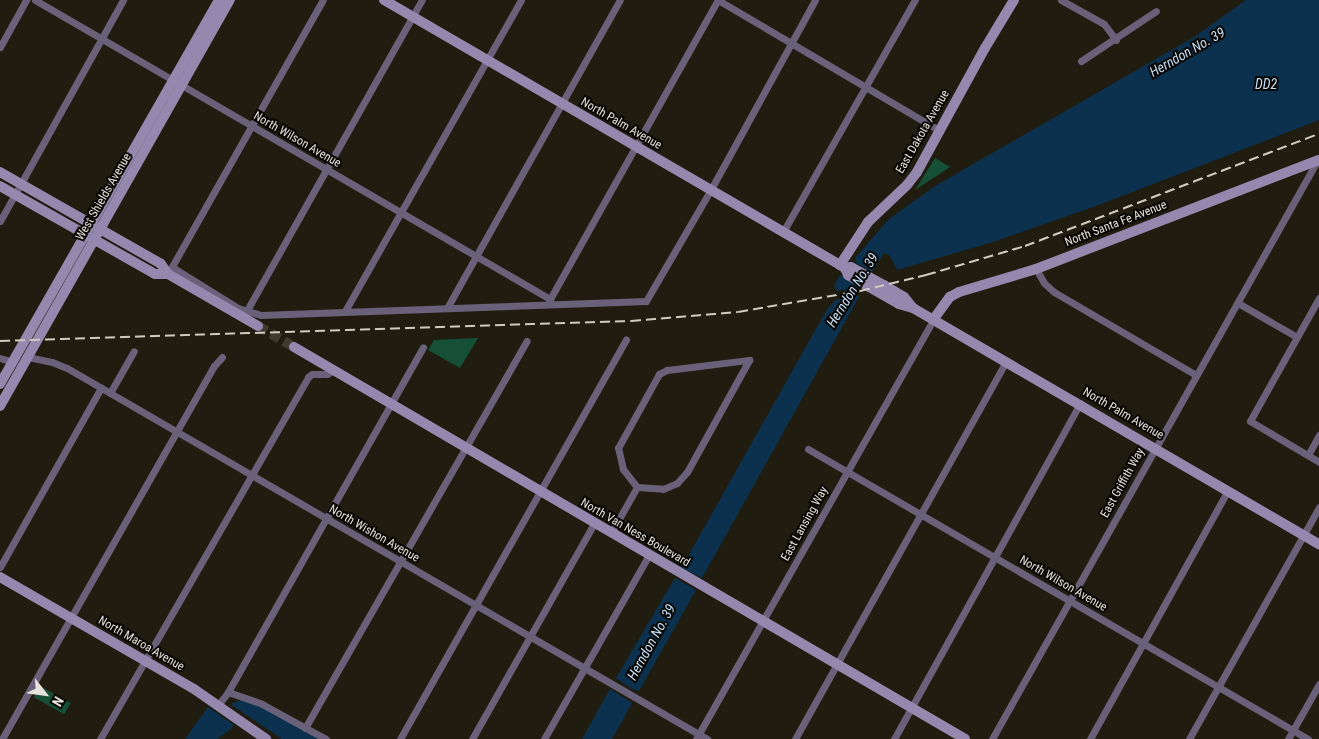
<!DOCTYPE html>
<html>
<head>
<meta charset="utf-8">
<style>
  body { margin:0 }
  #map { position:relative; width:1319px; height:739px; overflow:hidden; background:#201d10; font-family:"Roboto Condensed",sans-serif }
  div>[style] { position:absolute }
  .green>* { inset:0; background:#155036; transform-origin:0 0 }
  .water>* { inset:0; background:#0b314e }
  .canal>* { height:6px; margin:-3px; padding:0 3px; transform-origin:3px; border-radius:3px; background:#0b314e }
  .secondary-tunnel>* { height:10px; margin-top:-5px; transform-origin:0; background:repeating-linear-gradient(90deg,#3d3b2e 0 10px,transparent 0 15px) }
  .street>* { height:7px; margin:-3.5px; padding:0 3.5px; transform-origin:3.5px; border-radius:3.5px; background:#686179 }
  .secondary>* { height:10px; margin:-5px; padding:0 5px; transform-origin:5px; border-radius:5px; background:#9488ae }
  .rail>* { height:2px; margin-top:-1px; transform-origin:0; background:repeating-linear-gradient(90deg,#cdcbc2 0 10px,transparent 0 15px) }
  span { translate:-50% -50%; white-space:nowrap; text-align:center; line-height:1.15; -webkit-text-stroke:4px #090704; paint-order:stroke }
  .street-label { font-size:12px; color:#e4e2da }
  .water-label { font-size:14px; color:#c4dff9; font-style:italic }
  .north { position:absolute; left:20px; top:669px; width:50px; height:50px; -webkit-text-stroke:4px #090704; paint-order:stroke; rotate:120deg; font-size:14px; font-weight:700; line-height:20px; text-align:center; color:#e4e2da }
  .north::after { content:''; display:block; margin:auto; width:18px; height:22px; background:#e4e2da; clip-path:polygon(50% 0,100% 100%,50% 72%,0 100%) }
</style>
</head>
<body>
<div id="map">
  <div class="green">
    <i style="clip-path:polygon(935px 158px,950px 167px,915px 190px)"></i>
    <i style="clip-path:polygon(478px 338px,460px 368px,428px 350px,434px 340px)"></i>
    <i style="left:40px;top:686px;width:35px;height:13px;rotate:29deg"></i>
  </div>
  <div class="water">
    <i style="clip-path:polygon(1246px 0,1319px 0,1319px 120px,1096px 206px,993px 242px,897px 270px,890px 256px,884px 253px,872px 272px,856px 263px,855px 258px,889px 219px,935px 186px,1194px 37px)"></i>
    <i style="clip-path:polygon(840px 275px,859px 287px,837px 291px,834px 286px)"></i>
    <i style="clip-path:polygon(860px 295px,702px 578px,684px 569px,682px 567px,826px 311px,835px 300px)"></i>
    <i style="clip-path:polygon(675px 578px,696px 590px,639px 691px,632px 689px,616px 678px)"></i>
    <i style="clip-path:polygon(610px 689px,632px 703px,612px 739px,582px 739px)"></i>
    <i style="clip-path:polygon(241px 700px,260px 706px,319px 739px,282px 739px,230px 704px)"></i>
    <i style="clip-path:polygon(208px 707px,234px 725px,231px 729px,217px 739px,185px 739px)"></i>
  </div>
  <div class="canal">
    <i style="left:842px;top:304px;width:25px;rotate:-61deg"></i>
  </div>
  <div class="secondary-tunnel">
    <i style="left:258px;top:326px;width:42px;rotate:30.3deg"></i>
  </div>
  <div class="street">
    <i style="left:35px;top:0;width:596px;rotate:30.14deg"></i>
    <i style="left:718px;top:0;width:256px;rotate:30.5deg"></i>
    <i style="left:1061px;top:0;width:49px;rotate:29.2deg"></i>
    <i style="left:1104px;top:24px;width:20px;rotate:53deg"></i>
    <i style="left:0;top:47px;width:54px;rotate:-61deg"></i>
    <i style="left:1081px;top:61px;width:90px;rotate:-33.7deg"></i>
    <i style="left:0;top:221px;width:253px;rotate:-60.9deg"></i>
    <i style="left:783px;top:232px;width:267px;rotate:-60.4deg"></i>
    <i style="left:172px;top:267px;width:78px;rotate:31.8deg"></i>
    <i style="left:238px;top:308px;width:24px;rotate:17deg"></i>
    <i style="left:261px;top:315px;width:385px;rotate:-2.1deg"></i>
    <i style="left:646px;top:301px;width:127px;rotate:-59.8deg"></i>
    <i style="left:710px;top:191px;width:218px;rotate:-61.2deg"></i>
    <i style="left:1036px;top:269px;width:16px;rotate:60deg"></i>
    <i style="left:1044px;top:283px;width:13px;rotate:42deg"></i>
    <i style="left:1054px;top:292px;width:164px;rotate:30.3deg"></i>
    <i style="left:170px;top:270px;width:310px;rotate:-60.5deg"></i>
    <i style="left:1319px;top:298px;width:141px;rotate:119.3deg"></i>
    <i style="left:1250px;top:421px;width:80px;rotate:30.7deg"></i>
    <i style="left:549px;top:303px;width:4px;rotate:-76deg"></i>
    <i style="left:550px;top:299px;width:343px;rotate:-60.7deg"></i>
    <i style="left:1238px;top:303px;width:68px;rotate:30deg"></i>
    <i style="left:447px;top:308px;width:353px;rotate:-60.7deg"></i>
    <i style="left:345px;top:311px;width:357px;rotate:-60.5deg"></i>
    <i style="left:246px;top:312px;width:358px;rotate:-60.6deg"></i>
    <i style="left:28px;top:357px;width:25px;rotate:12deg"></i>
    <i style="left:52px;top:362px;width:16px;rotate:22deg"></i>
    <i style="left:67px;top:368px;width:740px;rotate:30.1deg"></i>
    <i style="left:0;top:358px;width:14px;rotate:17deg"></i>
    <i style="left:110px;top:393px;width:48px;rotate:-60.3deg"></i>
    <i style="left:808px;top:449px;width:578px;rotate:30.11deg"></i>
    <i style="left:1308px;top:455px;width:23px;rotate:-61deg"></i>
    <i style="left:637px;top:487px;width:23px;rotate:-128deg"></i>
    <i style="left:623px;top:469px;width:22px;rotate:-103deg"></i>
    <i style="left:618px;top:448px;width:85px;rotate:-61deg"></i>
    <i style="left:659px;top:374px;width:9px;rotate:-27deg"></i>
    <i style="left:667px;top:370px;width:83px;rotate:-7deg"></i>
    <i style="left:637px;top:487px;width:26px;rotate:4deg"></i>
    <i style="left:663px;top:489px;width:15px;rotate:-23deg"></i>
    <i style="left:677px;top:483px;width:15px;rotate:-48deg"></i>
    <i style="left:687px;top:472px;width:128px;rotate:-61deg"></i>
    <i style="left:611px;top:533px;width:53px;rotate:-60.5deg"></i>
    <i style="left:0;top:567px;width:206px;rotate:-60.6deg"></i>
    <i style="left:228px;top:692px;width:36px;rotate:19deg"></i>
    <i style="left:262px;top:704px;width:73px;rotate:28.7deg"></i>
    <i style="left:218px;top:705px;width:16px;rotate:-52deg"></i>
    <i style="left:228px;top:692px;width:396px;rotate:-60.5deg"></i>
    <i style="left:305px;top:728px;width:446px;rotate:-60.2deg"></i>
    <i style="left:2px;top:739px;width:429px;rotate:-60.4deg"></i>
    <i style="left:214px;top:366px;width:12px;rotate:-48deg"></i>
    <i style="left:100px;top:739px;width:418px;rotate:-60.1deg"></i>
    <i style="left:308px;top:377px;width:5px;rotate:-37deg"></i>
    <i style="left:312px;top:374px;width:15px"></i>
    <i style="left:327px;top:374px;width:6px;rotate:-31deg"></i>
    <i style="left:400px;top:739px;width:459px;rotate:-60.5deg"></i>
    <i style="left:472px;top:739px;width:248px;rotate:-60.5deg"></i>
    <i style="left:544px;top:739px;width:212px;rotate:-60.3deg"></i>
    <i style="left:696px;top:739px;width:481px;rotate:-60.5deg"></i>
    <i style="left:795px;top:739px;width:432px;rotate:-60.8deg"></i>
    <i style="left:894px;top:739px;width:384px;rotate:-61deg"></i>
    <i style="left:992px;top:739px;width:663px;rotate:-60.65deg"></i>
    <i style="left:1090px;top:739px;width:285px;rotate:-61deg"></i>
    <i style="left:1189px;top:739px;width:266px;rotate:-60.7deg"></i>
    <i style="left:1288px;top:739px;width:63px;rotate:-60.6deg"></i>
  </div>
  <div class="secondary">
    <i style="left:384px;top:0;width:527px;rotate:30.16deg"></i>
    <i style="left:840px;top:265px;width:6px;rotate:31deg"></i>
    <i style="left:845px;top:268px;width:8px;rotate:67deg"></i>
    <i style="left:848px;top:275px;width:59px;rotate:29.6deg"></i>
    <i style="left:899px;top:304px;width:15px;rotate:16deg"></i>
    <i style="left:913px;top:308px;width:470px;rotate:30.2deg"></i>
    <i style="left:0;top:172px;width:185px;rotate:29.7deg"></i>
    <i style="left:161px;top:264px;width:12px;rotate:55deg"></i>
    <i style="left:0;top:186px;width:178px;rotate:29.6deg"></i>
    <i style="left:155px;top:274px;width:13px"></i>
    <i style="left:168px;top:274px;width:104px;rotate:30deg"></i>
    <i style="left:840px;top:265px;width:51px;rotate:-56.9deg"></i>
    <i style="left:868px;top:222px;width:54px;rotate:-43.5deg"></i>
    <i style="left:907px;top:185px;width:16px;rotate:-52deg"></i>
    <i style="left:917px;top:172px;width:141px;rotate:-61.3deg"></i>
    <i style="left:985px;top:48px;width:56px;rotate:-58.9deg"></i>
    <i style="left:845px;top:268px;width:6px;rotate:-9deg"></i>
    <i style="left:851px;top:267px;width:38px;rotate:29deg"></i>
    <i style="left:884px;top:285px;width:23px;rotate:31deg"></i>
    <i style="left:904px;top:297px;width:14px;rotate:51deg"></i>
    <i style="left:933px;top:320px;width:29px;rotate:-54deg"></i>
    <i style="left:950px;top:297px;width:10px;rotate:-29deg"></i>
    <i style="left:959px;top:292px;width:80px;rotate:-16.6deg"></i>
    <i style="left:1036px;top:269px;width:303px;rotate:-21.1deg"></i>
    <i style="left:294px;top:347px;width:777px;rotate:30.29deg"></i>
    <i style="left:0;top:384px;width:442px;rotate:-60.3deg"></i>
    <i style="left:0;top:406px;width:467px;rotate:-60.5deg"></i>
    <i style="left:0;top:577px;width:224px;rotate:30deg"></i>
    <i style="left:194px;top:689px;width:88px;rotate:34.8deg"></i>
  </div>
  <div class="rail">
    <i style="left:0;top:341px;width:631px;rotate:-1.82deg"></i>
    <i style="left:631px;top:321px;width:107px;rotate:-4.8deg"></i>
    <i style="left:738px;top:312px;width:124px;rotate:-9.8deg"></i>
    <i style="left:860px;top:291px;width:68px;rotate:-13.6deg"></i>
    <i style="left:926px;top:275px;width:103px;rotate:-16.3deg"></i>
    <i style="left:1025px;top:246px;width:315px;rotate:-20.9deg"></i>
  </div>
  <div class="street-label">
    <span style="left:621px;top:124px;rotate:30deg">North Palm Avenue</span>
    <span style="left:923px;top:132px;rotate:-60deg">East Dakota Avenue</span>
    <span style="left:297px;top:140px;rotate:30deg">North Wilson Avenue</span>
    <span style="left:104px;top:197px;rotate:-60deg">West Shields Avenue</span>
    <span style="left:1116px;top:224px;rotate:-21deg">North Santa Fe Avenue</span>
    <span style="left:1123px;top:414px;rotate:30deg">North Palm Avenue</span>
    <span style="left:1123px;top:483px;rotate:-61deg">East Griffith Way</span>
    <span style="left:805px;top:524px;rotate:-61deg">East Lansing Way</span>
    <span style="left:635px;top:533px;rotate:30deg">North Van Ness Boulevard</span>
    <span style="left:374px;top:534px;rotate:30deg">North Wishon Avenue</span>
    <span style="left:1063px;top:584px;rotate:30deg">North Wilson Avenue</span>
    <span style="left:141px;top:644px;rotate:30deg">North Maroa Avenue</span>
  </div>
  <div class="water-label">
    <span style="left:1187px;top:52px;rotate:-30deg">Herndon No. 39</span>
    <span style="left:1266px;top:84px">DD2</span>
    <span style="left:852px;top:290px;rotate:-58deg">Herndon No. 39</span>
    <span style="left:651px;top:642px;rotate:-61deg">Herndon No. 39</span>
  </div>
  <div class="north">N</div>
</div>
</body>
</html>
